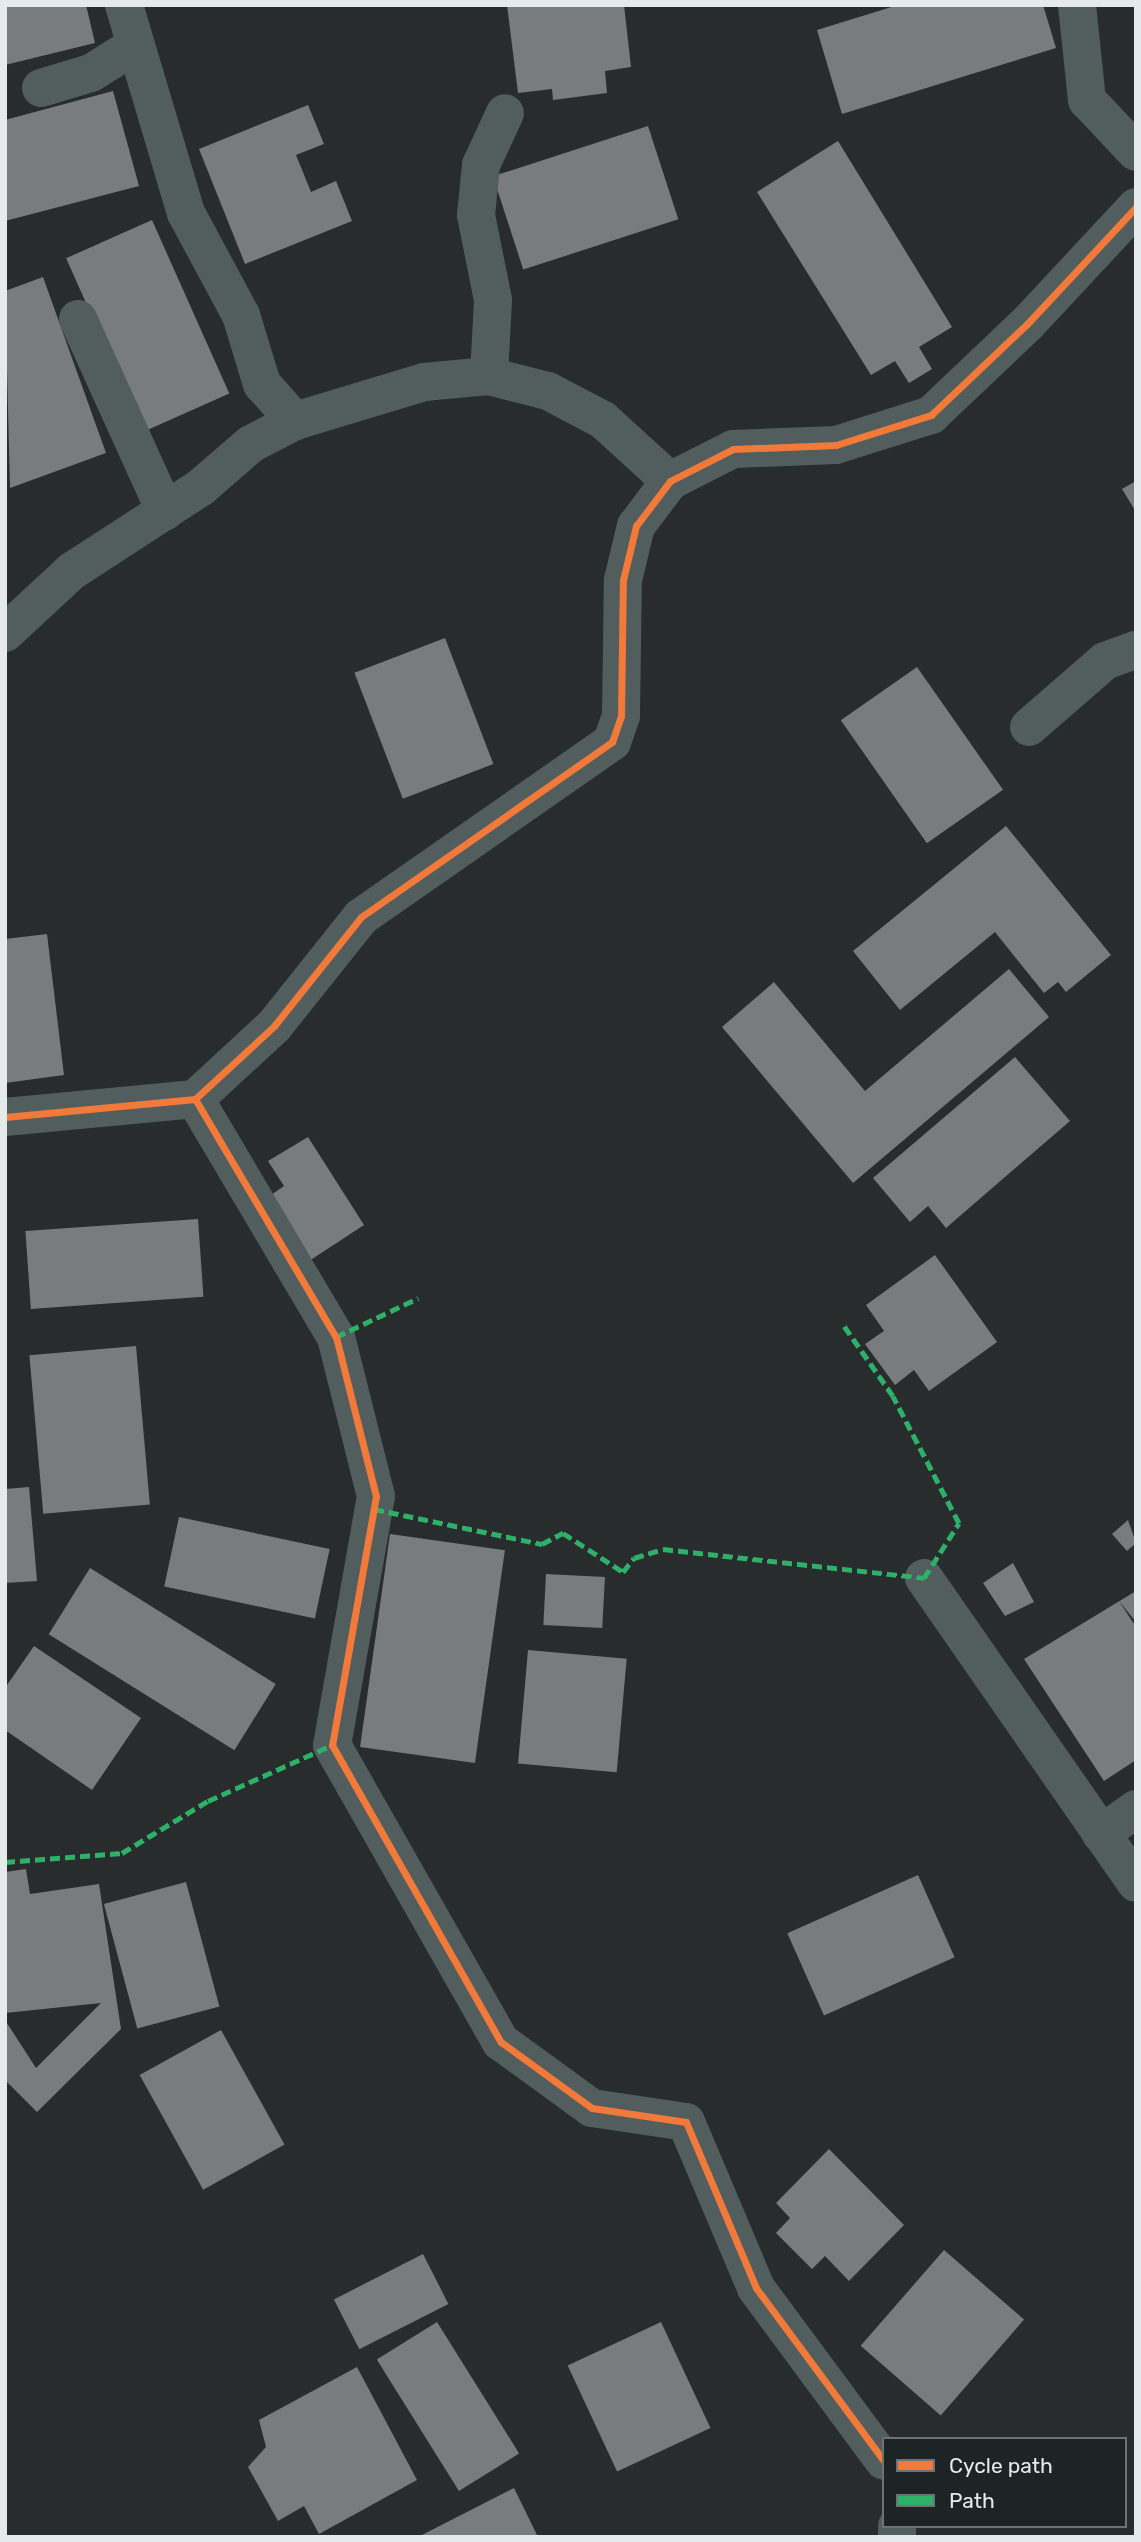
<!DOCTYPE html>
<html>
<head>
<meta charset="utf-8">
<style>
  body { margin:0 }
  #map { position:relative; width:1141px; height:2542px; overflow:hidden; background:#282c2c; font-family:Rubik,sans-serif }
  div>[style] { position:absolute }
  .building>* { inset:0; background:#797c7c; transform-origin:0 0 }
  .minor>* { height:38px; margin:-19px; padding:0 19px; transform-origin:19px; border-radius:19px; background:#525d5e }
  .quiet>* { height:5px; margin-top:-2.5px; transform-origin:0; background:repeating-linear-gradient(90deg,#2db169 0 10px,transparent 0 15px) }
  .cycleway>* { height:7px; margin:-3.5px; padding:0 3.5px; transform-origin:3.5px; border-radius:3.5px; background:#f17a3a }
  span { translate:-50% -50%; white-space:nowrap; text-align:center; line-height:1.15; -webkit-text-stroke:7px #1c2425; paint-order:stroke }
  .frame { position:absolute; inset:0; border:7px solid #e5eaea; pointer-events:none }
  .legend { position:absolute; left:882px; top:2437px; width:245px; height:91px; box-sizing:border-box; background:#1c2425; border:2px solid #6c7374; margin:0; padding:9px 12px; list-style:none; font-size:21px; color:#e5eaea }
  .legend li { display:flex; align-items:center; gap:14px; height:35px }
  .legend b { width:35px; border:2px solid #6c7374 }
</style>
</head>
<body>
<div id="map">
  <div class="building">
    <i style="clip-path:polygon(5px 5px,86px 5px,95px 43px,5px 65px)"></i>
    <i style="clip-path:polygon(507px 5px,624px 5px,631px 67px,605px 71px,607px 93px,553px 100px,552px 89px,518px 93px)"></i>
    <i style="clip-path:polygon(898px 5px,1043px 5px,1056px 48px,842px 114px,817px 30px)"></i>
    <i style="clip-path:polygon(113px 91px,139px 186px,5px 221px,5px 120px)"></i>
    <i style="clip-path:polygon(308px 105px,324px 144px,296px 155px,311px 192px,336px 181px,352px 221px,245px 264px,199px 149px)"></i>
    <i style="left:648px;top:126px;width:98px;height:163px;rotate:72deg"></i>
    <i style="clip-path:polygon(838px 141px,952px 327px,919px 347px,932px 369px,909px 383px,895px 361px,871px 375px,757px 192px)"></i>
    <i style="left:152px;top:220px;width:190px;height:94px;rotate:66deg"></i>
    <i style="clip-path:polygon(43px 277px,106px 453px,10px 488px,5px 291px)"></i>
    <i style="clip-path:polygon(1136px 481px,1136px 512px,1122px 489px)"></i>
    <i style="left:445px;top:638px;width:135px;height:97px;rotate:69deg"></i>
    <i style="left:917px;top:667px;width:150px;height:93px;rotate:55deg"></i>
    <i style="clip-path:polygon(1006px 826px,1111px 955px,1066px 992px,1058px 982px,1044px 993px,995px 932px,900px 1010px,853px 951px)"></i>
    <i style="clip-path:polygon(47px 934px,64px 1075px,5px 1083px,5px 939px)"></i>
    <i style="clip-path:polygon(1009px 969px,1049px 1017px,853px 1183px,722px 1027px,774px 982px,865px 1091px)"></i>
    <i style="clip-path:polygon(1015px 1057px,1070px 1121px,946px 1228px,928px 1206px,910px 1222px,873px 1178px)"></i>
    <i style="clip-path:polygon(308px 1137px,364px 1225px,309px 1261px,268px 1197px,284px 1186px,268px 1161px)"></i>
    <i style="left:198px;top:1219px;width:78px;height:173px;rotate:86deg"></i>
    <i style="clip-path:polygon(935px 1255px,997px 1342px,929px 1391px,914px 1370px,895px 1385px,865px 1344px,884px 1331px,866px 1305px)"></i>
    <i style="left:136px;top:1346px;width:159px;height:107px;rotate:85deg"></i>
    <i style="clip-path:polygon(29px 1487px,37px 1581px,5px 1583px,5px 1489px)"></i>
    <i style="left:179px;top:1517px;width:154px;height:71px;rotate:12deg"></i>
    <i style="clip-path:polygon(1128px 1520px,1136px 1543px,1127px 1551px,1112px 1534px)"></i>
    <i style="left:390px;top:1534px;width:116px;height:215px;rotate:8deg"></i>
    <i style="clip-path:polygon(1013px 1563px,1034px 1602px,1005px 1616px,983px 1583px)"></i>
    <i style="left:90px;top:1568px;width:219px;height:78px;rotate:32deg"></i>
    <i style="left:546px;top:1574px;width:59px;height:51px;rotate:3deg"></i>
    <i style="clip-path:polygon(1136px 1591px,1136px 1622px,1119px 1601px,1136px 1627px,1136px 1760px,1104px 1781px,1024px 1659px)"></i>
    <i style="clip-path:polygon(34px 1646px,141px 1718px,92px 1790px,5px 1730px,5px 1688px)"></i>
    <i style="left:528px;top:1650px;width:99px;height:114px;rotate:5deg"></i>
    <i style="clip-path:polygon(26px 1869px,30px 1894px,99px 1884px,121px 2029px,37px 2112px,5px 2080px,5px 2020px,36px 2068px,101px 2003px,5px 2013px,5px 1872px)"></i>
    <i style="left:918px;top:1875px;width:90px;height:143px;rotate:66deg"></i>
    <i style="left:186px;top:1882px;width:129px;height:85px;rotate:75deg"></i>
    <i style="left:221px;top:2030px;width:131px;height:93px;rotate:61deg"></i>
    <i style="clip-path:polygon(829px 2149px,904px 2225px,849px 2281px,825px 2256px,812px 2269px,776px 2233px,790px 2218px,776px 2203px)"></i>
    <i style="left:944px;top:2250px;width:106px;height:127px;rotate:41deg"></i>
    <i style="left:423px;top:2254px;width:56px;height:100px;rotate:63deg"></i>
    <i style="left:437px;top:2322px;width:155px;height:71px;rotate:58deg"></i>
    <i style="left:661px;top:2322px;width:117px;height:103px;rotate:65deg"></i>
    <i style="clip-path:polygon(357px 2367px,417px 2480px,319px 2534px,304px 2506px,278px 2521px,248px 2467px,266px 2447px,259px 2420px)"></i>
    <i style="clip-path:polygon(514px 2488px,538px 2537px,418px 2537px)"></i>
  </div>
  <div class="minor">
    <i style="left:124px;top:5px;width:217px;rotate:73.4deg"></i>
    <i style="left:186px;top:213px;width:116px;rotate:61.7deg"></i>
    <i style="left:241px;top:315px;width:72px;rotate:73.1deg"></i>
    <i style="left:262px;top:384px;width:50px;rotate:48.3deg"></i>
    <i style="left:1077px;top:5px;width:96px;rotate:84deg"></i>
    <i style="left:1087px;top:100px;width:71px;rotate:46.7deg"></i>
    <i style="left:41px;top:88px;width:52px;rotate:-16.7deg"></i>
    <i style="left:91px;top:73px;width:51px;rotate:-32.1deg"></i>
    <i style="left:78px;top:319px;width:211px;rotate:65.6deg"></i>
    <i style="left:489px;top:376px;width:76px;rotate:-87deg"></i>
    <i style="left:493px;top:300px;width:87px;rotate:-101.3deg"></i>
    <i style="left:476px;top:215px;width:50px;rotate:-84.3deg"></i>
    <i style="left:481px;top:165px;width:57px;rotate:-65.2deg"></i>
    <i style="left:5px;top:633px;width:91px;rotate:-42.8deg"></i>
    <i style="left:72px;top:571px;width:153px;rotate:-33deg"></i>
    <i style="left:200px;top:488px;width:67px;rotate:-40.8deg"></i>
    <i style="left:251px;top:444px;width:50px;rotate:-27.6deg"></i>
    <i style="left:295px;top:421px;width:135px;rotate:-16.8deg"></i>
    <i style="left:424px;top:382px;width:65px;rotate:-5.3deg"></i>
    <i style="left:489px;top:376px;width:61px;rotate:14.3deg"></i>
    <i style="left:548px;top:391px;width:62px;rotate:27.8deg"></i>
    <i style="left:603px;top:420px;width:91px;rotate:42.3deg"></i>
    <i style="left:1029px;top:727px;width:101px;rotate:-41deg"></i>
    <i style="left:1105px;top:661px;width:33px;rotate:-20deg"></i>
    <i style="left:195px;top:1099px;width:277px;rotate:59.4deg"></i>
    <i style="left:336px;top:1337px;width:164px;rotate:75.9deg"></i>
    <i style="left:376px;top:1496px;width:253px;rotate:100deg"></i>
    <i style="left:332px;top:1745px;width:342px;rotate:60.4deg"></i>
    <i style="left:501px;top:2042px;width:112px;rotate:36deg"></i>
    <i style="left:592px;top:2108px;width:95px;rotate:8.5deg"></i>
    <i style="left:686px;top:2122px;width:180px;rotate:67.1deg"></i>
    <i style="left:756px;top:2288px;width:215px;rotate:53.5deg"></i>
    <i style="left:5px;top:1117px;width:191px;rotate:-5.4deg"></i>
    <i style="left:195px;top:1099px;width:108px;rotate:-42.7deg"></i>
    <i style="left:274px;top:1026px;width:139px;rotate:-51.4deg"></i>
    <i style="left:361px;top:917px;width:306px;rotate:-34.9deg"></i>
    <i style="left:612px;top:742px;width:28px;rotate:-71deg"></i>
    <i style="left:621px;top:716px;width:136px;rotate:-89.2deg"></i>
    <i style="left:623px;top:580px;width:56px;rotate:-76.5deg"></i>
    <i style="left:636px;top:526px;width:56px;rotate:-52.9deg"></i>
    <i style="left:670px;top:481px;width:71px;rotate:-26.9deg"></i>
    <i style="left:733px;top:449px;width:103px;rotate:-2.2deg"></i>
    <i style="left:836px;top:445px;width:100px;rotate:-17.5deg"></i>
    <i style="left:931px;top:415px;width:132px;rotate:-43.5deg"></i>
    <i style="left:1027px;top:324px;width:160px;rotate:-47deg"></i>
    <i style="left:924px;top:1578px;width:371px;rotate:55.2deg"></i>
    <i style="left:1101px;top:1834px;width:43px;rotate:-35.5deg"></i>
    <i style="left:897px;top:2526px;width:11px;rotate:90deg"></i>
  </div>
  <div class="quiet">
    <i style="left:336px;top:1337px;width:91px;rotate:-25.4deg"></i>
    <i style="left:374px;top:1509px;width:172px;rotate:11.8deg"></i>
    <i style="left:542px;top:1544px;width:24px;rotate:-28deg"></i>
    <i style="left:563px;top:1533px;width:72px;rotate:33deg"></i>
    <i style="left:623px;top:1572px;width:18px;rotate:-52deg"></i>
    <i style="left:634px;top:1558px;width:30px;rotate:-17deg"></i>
    <i style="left:663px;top:1549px;width:263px;rotate:6.3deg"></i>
    <i style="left:924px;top:1578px;width:65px;rotate:-57.5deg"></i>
    <i style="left:959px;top:1523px;width:143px;rotate:-117.5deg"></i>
    <i style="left:893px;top:1396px;width:89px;rotate:-124.9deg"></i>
    <i style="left:5px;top:1862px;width:117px;rotate:-4.4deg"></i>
    <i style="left:122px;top:1853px;width:100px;rotate:-31.2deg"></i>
    <i style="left:208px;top:1801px;width:136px;rotate:-24.3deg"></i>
  </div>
  <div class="cycleway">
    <i style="left:195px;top:1099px;width:277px;rotate:59.4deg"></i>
    <i style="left:336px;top:1337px;width:164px;rotate:75.9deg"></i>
    <i style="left:376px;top:1496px;width:253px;rotate:100deg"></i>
    <i style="left:332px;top:1745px;width:342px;rotate:60.4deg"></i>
    <i style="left:501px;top:2042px;width:112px;rotate:36deg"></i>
    <i style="left:592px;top:2108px;width:95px;rotate:8.5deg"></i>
    <i style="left:686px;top:2122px;width:180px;rotate:67.1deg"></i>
    <i style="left:756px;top:2288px;width:215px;rotate:53.5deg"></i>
    <i style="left:5px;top:1117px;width:191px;rotate:-5.4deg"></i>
    <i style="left:195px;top:1099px;width:108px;rotate:-42.7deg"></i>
    <i style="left:274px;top:1026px;width:139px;rotate:-51.4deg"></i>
    <i style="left:361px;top:917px;width:306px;rotate:-34.9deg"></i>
    <i style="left:612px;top:742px;width:28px;rotate:-71deg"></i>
    <i style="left:621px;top:716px;width:136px;rotate:-89.2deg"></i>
    <i style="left:623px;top:580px;width:56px;rotate:-76.5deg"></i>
    <i style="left:636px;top:526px;width:56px;rotate:-52.9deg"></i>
    <i style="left:670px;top:481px;width:71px;rotate:-26.9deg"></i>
    <i style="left:733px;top:449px;width:103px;rotate:-2.2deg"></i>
    <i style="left:836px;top:445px;width:100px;rotate:-17.5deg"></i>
    <i style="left:931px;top:415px;width:132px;rotate:-43.5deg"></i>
    <i style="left:1027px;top:324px;width:160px;rotate:-47deg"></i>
  </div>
  <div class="frame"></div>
  <ul class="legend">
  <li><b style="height:9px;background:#f17a3a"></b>Cycle path</li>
  <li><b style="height:9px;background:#2db169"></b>Path</li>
  </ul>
</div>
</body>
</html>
